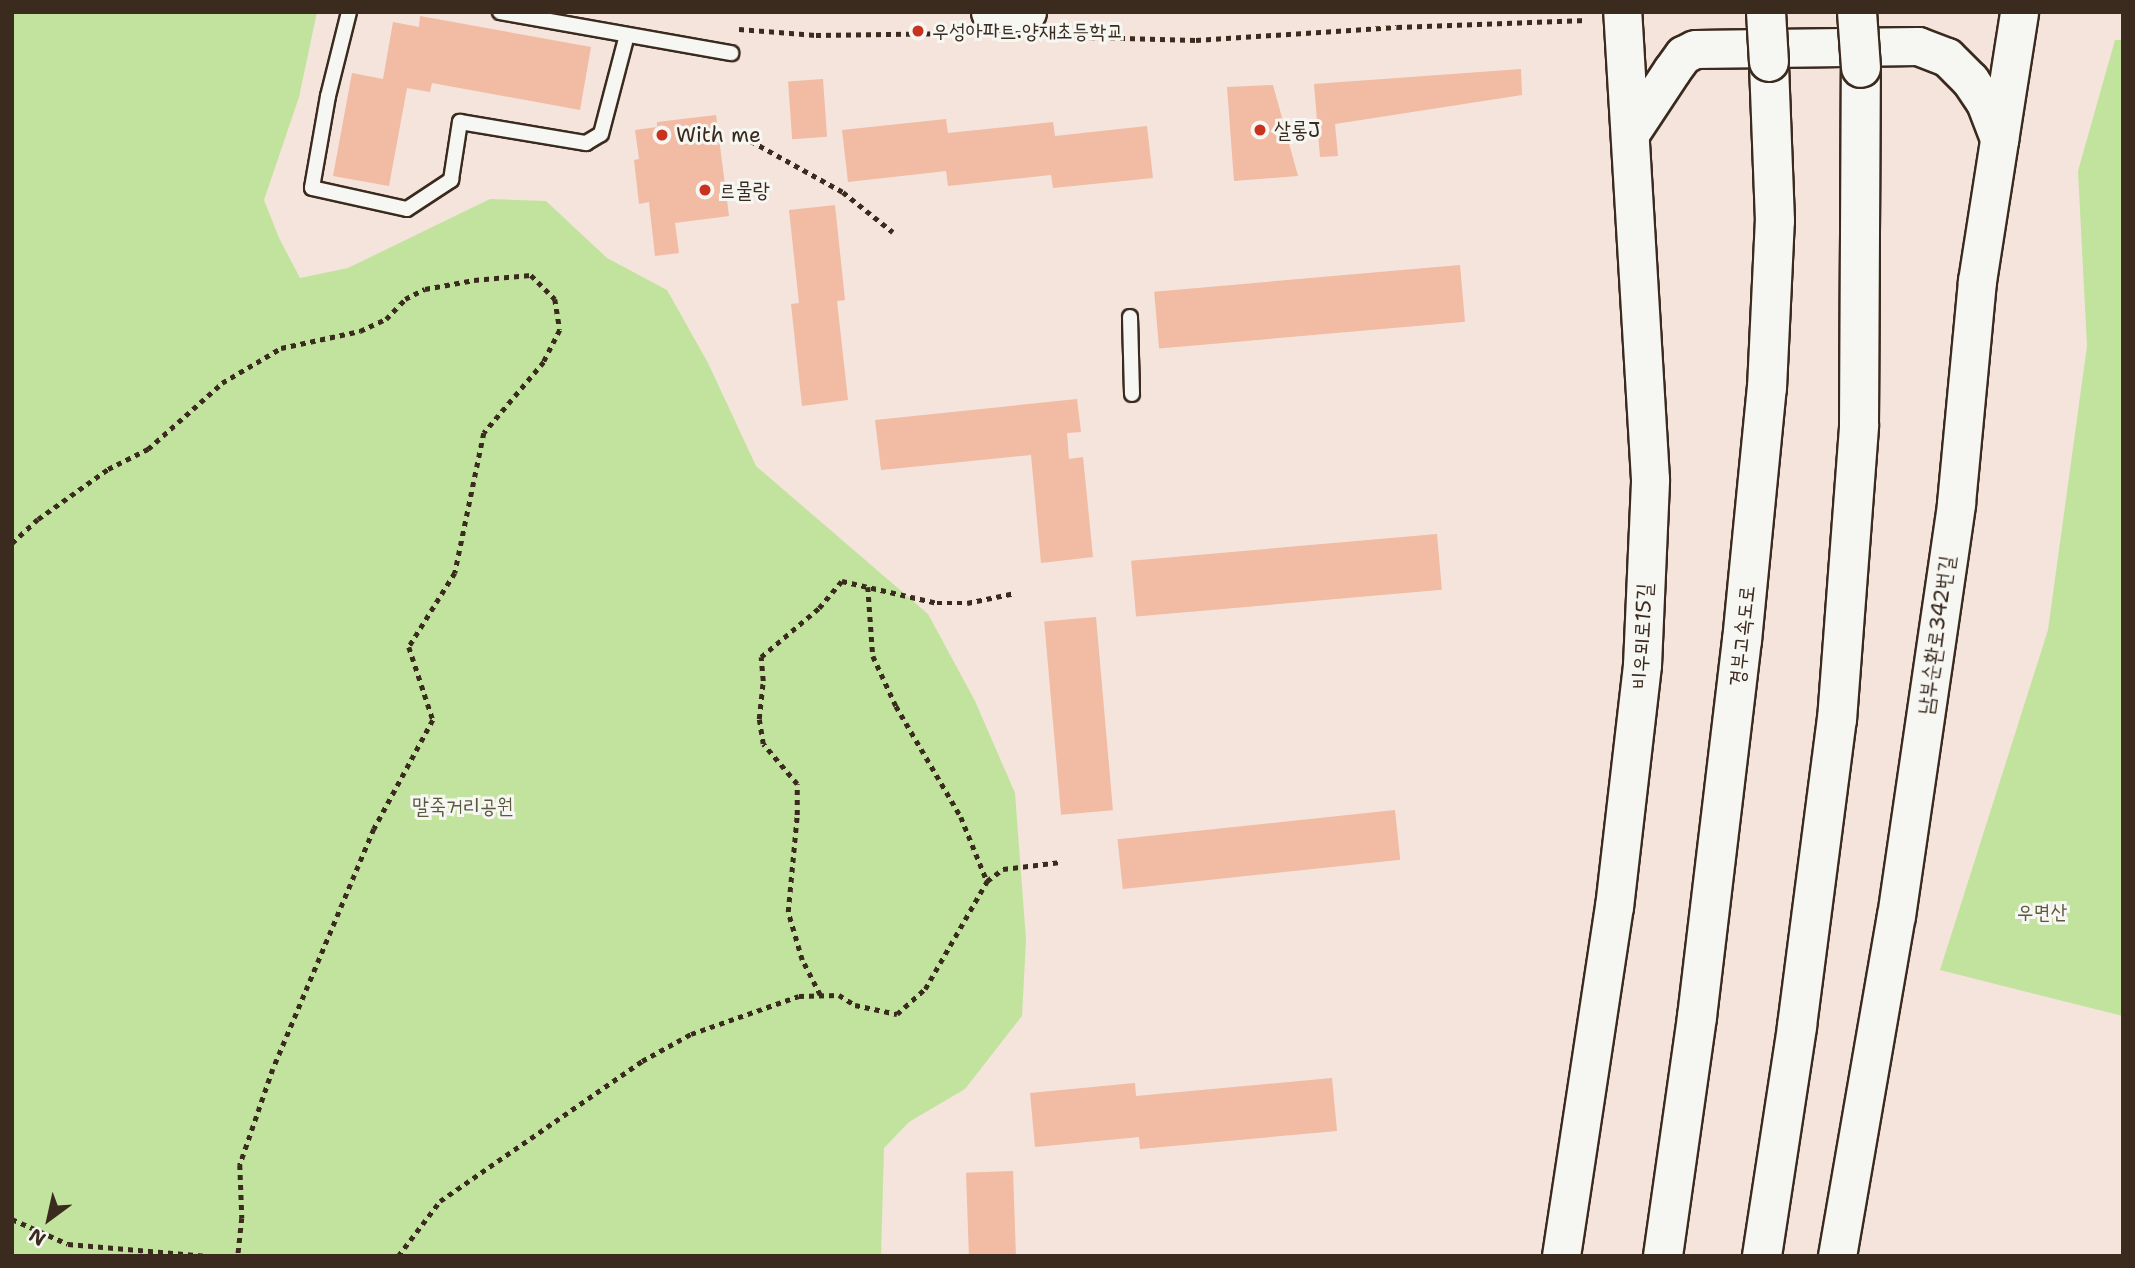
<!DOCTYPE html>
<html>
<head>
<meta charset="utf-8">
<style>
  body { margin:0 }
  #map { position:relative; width:2135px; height:1268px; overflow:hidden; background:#f4e4db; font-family:"Shantell Sans","Poor Story",sans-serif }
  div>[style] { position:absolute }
  .green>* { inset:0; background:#c1e39d }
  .building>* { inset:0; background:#f1bba4; transform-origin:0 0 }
  .path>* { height:4.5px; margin-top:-2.25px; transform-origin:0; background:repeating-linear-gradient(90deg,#3b2a1e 0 5px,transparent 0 10px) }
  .roads { filter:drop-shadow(2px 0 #3b2a1e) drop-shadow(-2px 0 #3b2a1e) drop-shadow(0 2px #3b2a1e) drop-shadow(0 -2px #3b2a1e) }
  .service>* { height:14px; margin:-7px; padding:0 7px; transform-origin:7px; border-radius:7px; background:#f6f6f2 }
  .tertiary>* { height:37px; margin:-18.5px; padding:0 18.5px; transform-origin:18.5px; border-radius:18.5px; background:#f6f6f2 }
  .trunk>* { height:38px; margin:-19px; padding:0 19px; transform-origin:19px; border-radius:19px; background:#f6f6f2 }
  .bridges { filter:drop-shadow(2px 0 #3b2a1e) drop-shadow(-2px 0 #3b2a1e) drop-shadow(0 2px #3b2a1e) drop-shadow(0 -2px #3b2a1e) }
  .trunk-bridge>* { height:38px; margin:-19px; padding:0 19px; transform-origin:19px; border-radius:19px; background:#f6f6f2 }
  .dots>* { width:19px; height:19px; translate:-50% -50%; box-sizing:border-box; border:4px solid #f6f6f2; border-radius:50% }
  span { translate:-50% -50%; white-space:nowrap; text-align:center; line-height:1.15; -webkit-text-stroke:6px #f6f6f2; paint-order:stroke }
  .poi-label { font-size:21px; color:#3b2a1e }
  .left { translate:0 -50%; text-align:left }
  .street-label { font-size:21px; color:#3b2a1e }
  .park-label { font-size:21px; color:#5c583e }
  .frame { position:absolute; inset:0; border:14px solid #3b2a1e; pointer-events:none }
  .north { position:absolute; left:14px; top:1184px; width:70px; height:70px; -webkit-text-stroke:5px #f6f6f2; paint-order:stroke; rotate:213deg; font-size:19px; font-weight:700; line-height:28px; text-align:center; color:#3b2a1e }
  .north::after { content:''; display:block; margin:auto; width:24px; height:32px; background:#3b2a1e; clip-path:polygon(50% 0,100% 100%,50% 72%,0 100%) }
</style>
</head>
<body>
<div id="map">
  <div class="green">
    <i style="clip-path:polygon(12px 12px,317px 12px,299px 97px,264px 200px,279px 238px,300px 278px,348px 268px,490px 199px,546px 201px,607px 258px,667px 290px,708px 363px,756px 466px,928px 614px,975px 701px,1015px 793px,1026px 940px,1022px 1016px,965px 1089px,909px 1122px,884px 1148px,881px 1256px,12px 1256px)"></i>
    <i style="clip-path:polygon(2115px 40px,2123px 40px,2123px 1016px,1940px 970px,2048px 630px,2087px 346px,2078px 171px)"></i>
  </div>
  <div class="building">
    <i style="clip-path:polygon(420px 16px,591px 47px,580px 110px,432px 83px,430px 92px,407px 88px,389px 186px,333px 176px,352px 73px,383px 79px,393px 22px,419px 27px)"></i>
    <i style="clip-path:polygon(1521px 69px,1522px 95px,1335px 124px,1338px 156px,1320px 157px,1314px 84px)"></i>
    <i style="left:823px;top:79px;width:58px;height:35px;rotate:86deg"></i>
    <i style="clip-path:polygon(1273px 85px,1298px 176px,1234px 181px,1227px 87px)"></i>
    <i style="clip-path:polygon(716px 115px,729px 216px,675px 223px,679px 253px,655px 256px,649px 202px,639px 204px,634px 160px,639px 159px,635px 130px,657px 127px,657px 122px)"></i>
    <i style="clip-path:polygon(946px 119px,948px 133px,1053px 122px,1055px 136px,1147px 126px,1153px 178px,1053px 188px,1051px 175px,948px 186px,946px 171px,848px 182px,842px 130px)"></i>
    <i style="clip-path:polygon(835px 205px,845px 300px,837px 301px,848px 400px,802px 406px,791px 304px,799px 303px,789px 210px)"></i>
    <i style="left:1460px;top:265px;width:57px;height:307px;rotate:85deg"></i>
    <i style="clip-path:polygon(1077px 399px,1081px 432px,1067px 433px,1069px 459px,1083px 457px,1093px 557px,1041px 563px,1031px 455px,881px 470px,875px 420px)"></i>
    <i style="left:1437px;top:534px;width:56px;height:307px;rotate:85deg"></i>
    <i style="left:1096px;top:617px;width:194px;height:52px;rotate:85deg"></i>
    <i style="left:1395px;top:810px;width:50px;height:279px;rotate:84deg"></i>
    <i style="clip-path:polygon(1332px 1078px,1337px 1131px,1140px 1149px,1139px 1137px,1035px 1147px,1030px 1093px,1135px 1083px,1136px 1096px)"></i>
    <i style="left:1013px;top:1171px;width:85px;height:47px;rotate:88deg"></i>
  </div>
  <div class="path">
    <i style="left:739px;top:29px;width:77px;rotate:4.5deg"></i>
    <i style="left:816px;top:35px;width:145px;rotate:-0.8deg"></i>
    <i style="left:1050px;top:36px;width:146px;rotate:1.6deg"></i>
    <i style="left:1196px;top:40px;width:201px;rotate:-3.7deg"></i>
    <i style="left:1397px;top:27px;width:190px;rotate:-2.1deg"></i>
    <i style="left:742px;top:136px;width:115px;rotate:29deg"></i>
    <i style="left:843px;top:192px;width:64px;rotate:38.7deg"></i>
    <i style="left:12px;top:543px;width:35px;rotate:-43deg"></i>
    <i style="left:38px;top:519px;width:86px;rotate:-35.5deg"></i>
    <i style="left:108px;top:469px;width:45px;rotate:-26.6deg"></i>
    <i style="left:148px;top:449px;width:99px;rotate:-41.7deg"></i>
    <i style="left:222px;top:383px;width:69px;rotate:-30.7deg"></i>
    <i style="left:281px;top:348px;width:81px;rotate:-12.1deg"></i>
    <i style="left:360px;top:331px;width:29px;rotate:-25deg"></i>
    <i style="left:386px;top:319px;width:28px;rotate:-46deg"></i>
    <i style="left:405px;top:299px;width:22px;rotate:-27deg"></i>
    <i style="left:425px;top:289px;width:50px;rotate:-10.4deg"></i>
    <i style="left:474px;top:280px;width:57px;rotate:-5deg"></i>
    <i style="left:531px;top:275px;width:34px;rotate:45deg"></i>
    <i style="left:555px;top:299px;width:31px;rotate:81deg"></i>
    <i style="left:560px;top:330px;width:36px;rotate:117deg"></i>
    <i style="left:544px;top:362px;width:93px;rotate:130.2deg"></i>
    <i style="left:484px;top:433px;width:143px;rotate:101.7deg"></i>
    <i style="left:455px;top:573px;width:87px;rotate:121.9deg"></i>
    <i style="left:409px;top:647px;width:77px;rotate:71.8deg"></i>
    <i style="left:433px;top:720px;width:124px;rotate:118.4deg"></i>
    <i style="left:374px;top:829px;width:260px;rotate:112.8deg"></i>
    <i style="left:273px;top:1069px;width:102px;rotate:109deg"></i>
    <i style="left:240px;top:1165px;width:53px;rotate:87.8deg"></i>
    <i style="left:242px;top:1218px;width:38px;rotate:96deg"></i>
    <i style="left:868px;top:587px;width:69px;rotate:85.9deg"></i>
    <i style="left:873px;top:656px;width:55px;rotate:65.3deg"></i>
    <i style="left:896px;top:706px;width:129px;rotate:59.6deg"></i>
    <i style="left:961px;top:817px;width:69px;rotate:67.9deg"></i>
    <i style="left:820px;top:995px;width:39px;rotate:-117deg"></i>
    <i style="left:802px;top:960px;width:50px;rotate:-106.3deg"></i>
    <i style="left:788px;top:912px;width:97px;rotate:-84.7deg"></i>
    <i style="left:797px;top:815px;width:31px;rotate:-90deg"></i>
    <i style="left:797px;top:784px;width:52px;rotate:-130.4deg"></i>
    <i style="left:763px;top:744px;width:25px;rotate:-99deg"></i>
    <i style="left:759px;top:719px;width:38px;rotate:-84deg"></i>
    <i style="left:763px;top:681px;width:24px;rotate:-95deg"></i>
    <i style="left:761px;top:657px;width:76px;rotate:-40.2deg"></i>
    <i style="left:819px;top:608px;width:35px;rotate:-50deg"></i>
    <i style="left:842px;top:581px;width:98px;rotate:13deg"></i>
    <i style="left:937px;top:603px;width:30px"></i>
    <i style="left:967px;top:603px;width:49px;rotate:-11.8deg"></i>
    <i style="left:12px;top:1219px;width:61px;rotate:24.1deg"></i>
    <i style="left:68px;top:1244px;width:140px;rotate:4.9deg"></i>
    <i style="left:398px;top:1256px;width:69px;rotate:-52.6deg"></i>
    <i style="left:440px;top:1201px;width:246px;rotate:-34.7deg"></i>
    <i style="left:642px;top:1061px;width:56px;rotate:-28.9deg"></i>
    <i style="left:691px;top:1034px;width:114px;rotate:-19.4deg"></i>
    <i style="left:799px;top:996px;width:40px;rotate:-1.4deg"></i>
    <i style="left:839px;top:995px;width:19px;rotate:32deg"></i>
    <i style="left:855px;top:1005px;width:43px;rotate:12.1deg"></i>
    <i style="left:897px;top:1014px;width:38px;rotate:-42deg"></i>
    <i style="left:925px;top:989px;width:125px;rotate:-60.1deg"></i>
    <i style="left:987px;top:881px;width:20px;rotate:-37deg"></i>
    <i style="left:1003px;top:869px;width:58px;rotate:-6.9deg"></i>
  </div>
  <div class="roads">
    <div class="service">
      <i style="left:349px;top:12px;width:87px;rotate:104deg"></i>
      <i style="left:328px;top:96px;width:93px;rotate:99.9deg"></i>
      <i style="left:312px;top:188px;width:97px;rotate:12.5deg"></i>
      <i style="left:407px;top:209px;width:53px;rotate:-33.4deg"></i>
      <i style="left:451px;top:180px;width:59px;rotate:-81.2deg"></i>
      <i style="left:460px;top:122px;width:128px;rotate:9.5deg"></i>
      <i style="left:586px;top:143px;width:17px;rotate:-31deg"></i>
      <i style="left:601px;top:134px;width:102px;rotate:-75.3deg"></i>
      <i style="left:500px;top:12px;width:235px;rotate:10.1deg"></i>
      <i style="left:1130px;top:317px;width:77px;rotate:88.5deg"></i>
    </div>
    <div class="tertiary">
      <i style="left:990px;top:12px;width:37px"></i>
      <i style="left:1631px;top:132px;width:74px;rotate:-56.5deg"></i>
      <i style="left:1672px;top:70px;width:19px;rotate:-54deg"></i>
      <i style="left:1683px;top:55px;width:13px;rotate:-27deg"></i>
      <i style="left:1695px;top:49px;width:223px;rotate:-0.8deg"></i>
      <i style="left:1918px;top:46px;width:31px;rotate:21deg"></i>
      <i style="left:1947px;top:57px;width:33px;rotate:45deg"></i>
      <i style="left:1970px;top:80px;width:27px;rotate:56deg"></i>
      <i style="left:1985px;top:102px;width:40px;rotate:69deg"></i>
      <i style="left:1561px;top:1256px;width:353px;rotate:-81.4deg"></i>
      <i style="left:1614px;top:907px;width:244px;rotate:-83.4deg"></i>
      <i style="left:1642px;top:665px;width:186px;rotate:-87.5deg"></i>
      <i style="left:1650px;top:479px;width:468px;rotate:-93.4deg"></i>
      <i style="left:1837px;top:1256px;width:345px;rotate:-80.2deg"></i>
      <i style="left:1896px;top:916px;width:417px;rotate:-81.7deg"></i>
      <i style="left:1956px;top:503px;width:223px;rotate:-84.6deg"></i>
      <i style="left:1977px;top:281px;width:272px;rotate:-81.1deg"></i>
    </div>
    <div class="trunk">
      <i style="left:1663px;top:1256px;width:241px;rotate:-81.9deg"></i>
      <i style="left:1697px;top:1017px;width:379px;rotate:-83.2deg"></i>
      <i style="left:1742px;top:641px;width:254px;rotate:-84.4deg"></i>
      <i style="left:1767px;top:388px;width:167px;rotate:-87.3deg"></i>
      <i style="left:1775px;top:221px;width:159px;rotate:-92.2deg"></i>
      <i style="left:1762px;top:1256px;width:233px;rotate:-81.3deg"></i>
      <i style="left:1797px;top:1026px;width:309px;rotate:-82.6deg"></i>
      <i style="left:1837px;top:720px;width:296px;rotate:-85.7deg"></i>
      <i style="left:1859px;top:425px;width:357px;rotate:-89.7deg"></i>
    </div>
  </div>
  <div class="bridges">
    <div class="trunk-bridge">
      <i style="left:1766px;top:12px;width:50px;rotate:86.6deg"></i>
      <i style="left:1857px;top:12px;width:56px;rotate:85.9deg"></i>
    </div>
  </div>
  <div class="dots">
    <i style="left:918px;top:31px;background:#c8321e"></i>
    <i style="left:1260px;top:130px;background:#c8321e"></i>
    <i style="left:662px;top:135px;background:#c8321e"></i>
    <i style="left:705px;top:190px;background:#c8321e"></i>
  </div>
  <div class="poi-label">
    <span class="left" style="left:932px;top:31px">우성아파트.양재초등학교</span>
    <span class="left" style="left:1274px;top:130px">살롱J</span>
    <span class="left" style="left:676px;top:135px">With me</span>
    <span class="left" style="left:719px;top:190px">르물랑</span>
  </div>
  <div class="street-label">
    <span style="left:1936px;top:635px;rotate:-82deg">남부순환로342번길</span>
    <span style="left:1642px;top:636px;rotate:-87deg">비우뫼로15길</span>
    <span style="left:1742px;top:636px;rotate:-84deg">경부고속도로</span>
  </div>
  <div class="park-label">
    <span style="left:463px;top:806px">말죽거리공원</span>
    <span style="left:2042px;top:912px">우면산</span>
  </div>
  <div class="frame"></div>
  <div class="north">N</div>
</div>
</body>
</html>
